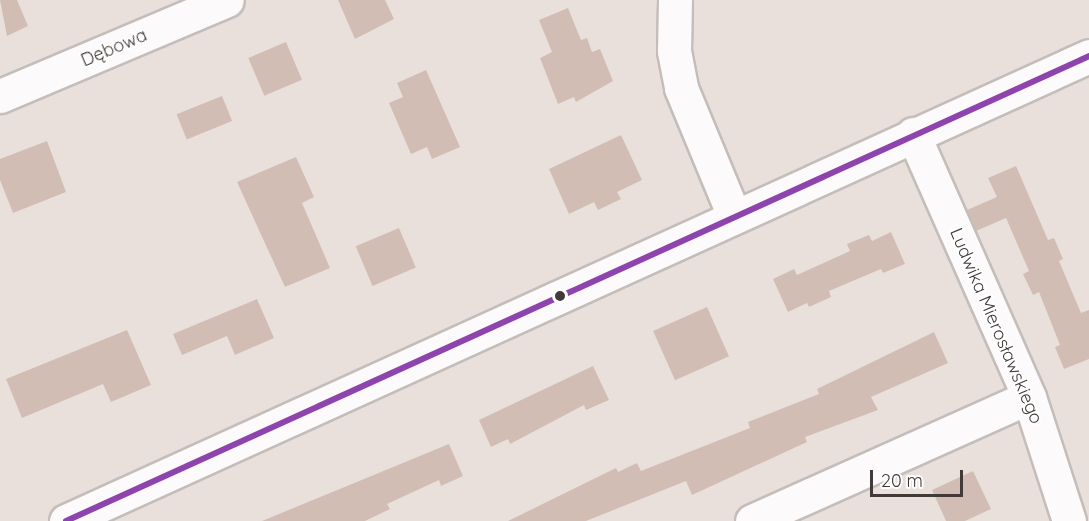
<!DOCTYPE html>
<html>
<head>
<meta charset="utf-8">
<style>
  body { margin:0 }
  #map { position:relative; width:1089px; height:521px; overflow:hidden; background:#e9e0dc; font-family:Quicksand,sans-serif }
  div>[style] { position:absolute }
  .building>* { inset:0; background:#d2bdb5; transform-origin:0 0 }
  .roads { filter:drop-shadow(2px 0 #c4bdba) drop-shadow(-2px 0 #c4bdba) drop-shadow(0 2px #c4bdba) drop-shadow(0 -2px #c4bdba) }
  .minor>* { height:33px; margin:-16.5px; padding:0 16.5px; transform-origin:16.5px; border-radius:16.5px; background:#fcfafa }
  .bus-1>* { height:6px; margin:-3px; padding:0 3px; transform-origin:3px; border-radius:3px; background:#8e44ad }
  .dots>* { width:16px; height:16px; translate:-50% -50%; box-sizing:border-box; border:3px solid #fff; border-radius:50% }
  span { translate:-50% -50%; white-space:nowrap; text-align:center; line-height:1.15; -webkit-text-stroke:4.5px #fff; paint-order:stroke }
  .street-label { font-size:18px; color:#413a38 }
  .scale { position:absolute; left:870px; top:470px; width:93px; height:27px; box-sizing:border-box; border:3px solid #413a38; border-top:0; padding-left:8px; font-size:18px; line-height:21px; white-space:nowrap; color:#413a38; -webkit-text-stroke:4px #fff; paint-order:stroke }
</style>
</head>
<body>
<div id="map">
  <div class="building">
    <i style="clip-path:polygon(0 0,17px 0,28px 26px,7px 36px)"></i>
    <i style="clip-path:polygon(338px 0,385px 0,394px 19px,355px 39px)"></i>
    <i style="clip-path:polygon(568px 8px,581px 40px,587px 38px,592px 52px,600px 49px,613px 81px,576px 102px,574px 97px,558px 104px,540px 58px,552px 52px,539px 20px)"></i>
    <i style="left:286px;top:42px;width:41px;height:41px;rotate:67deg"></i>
    <i style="clip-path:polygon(426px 70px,460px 147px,432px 159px,427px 147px,411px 154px,389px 103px,403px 97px,397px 83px)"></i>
    <i style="left:222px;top:96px;width:27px;height:49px;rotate:68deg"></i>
    <i style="clip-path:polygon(621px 135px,642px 180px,617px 192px,621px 199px,598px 210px,594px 202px,569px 214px,549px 169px)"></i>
    <i style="clip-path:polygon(47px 141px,66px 192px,13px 213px,0 180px,0 159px)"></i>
    <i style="clip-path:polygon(296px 157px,314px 197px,302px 203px,330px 268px,285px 287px,237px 182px)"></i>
    <i style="clip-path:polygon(1016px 166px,1048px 240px,1054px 238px,1063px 259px,1059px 261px,1081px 313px,1089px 310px,1089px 359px,1064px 369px,1055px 347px,1060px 345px,1039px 292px,1033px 295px,1023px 274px,1029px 271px,1006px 218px,976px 231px,967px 210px,997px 197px,988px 178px)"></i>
    <i style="left:399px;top:228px;width:43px;height:47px;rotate:67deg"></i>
    <i style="clip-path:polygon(891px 232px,905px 264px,883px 273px,881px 269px,829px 291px,831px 297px,809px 307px,807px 303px,788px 312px,773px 279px,794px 269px,797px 275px,850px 251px,847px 244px,869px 235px,872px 241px)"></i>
    <i style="clip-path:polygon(257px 299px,274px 338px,235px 355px,227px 336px,182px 355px,173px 334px)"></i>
    <i style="left:707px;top:307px;width:54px;height:59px;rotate:66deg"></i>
    <i style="clip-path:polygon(127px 330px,151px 385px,111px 402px,103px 384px,22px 418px,6px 379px)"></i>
    <i style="clip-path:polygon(934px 332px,948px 363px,871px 397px,878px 410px,805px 437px,807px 442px,692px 495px,686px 481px,586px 521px,508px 521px,616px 468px,618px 472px,637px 463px,641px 471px,750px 428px,748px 422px,819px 394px,817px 389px)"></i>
    <i style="clip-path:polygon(593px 366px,609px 400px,586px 410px,584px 405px,510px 444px,508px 439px,491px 447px,479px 420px)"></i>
    <i style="clip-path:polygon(449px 444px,463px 476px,441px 486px,439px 480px,387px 504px,390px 509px,365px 521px,262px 521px)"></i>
    <i style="clip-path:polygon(973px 471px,991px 509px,965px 521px,946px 521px,932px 490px)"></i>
  </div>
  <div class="roads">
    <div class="minor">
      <i style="left:675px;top:0;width:51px;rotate:91.1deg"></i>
      <i style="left:674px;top:51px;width:38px;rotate:79deg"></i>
      <i style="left:681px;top:88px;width:139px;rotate:67.5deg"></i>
      <i style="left:0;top:96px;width:246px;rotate:-22.9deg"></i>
      <i style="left:913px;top:134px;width:287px;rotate:66.2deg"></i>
      <i style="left:1029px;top:397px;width:130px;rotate:72.1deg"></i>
      <i style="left:66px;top:521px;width:1124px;rotate:-24.44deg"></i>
      <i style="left:752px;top:521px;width:303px;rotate:-24.1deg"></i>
    </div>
  </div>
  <div class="bus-1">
    <i style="left:66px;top:521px;width:1124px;rotate:-24.44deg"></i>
  </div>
  <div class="dots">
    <i style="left:560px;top:296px;background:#413a38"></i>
  </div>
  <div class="street-label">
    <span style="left:114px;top:48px;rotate:-23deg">Dębowa</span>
    <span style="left:996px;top:326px;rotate:67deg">Ludwika Mierosławskiego</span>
  </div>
  <div class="scale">20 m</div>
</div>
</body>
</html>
